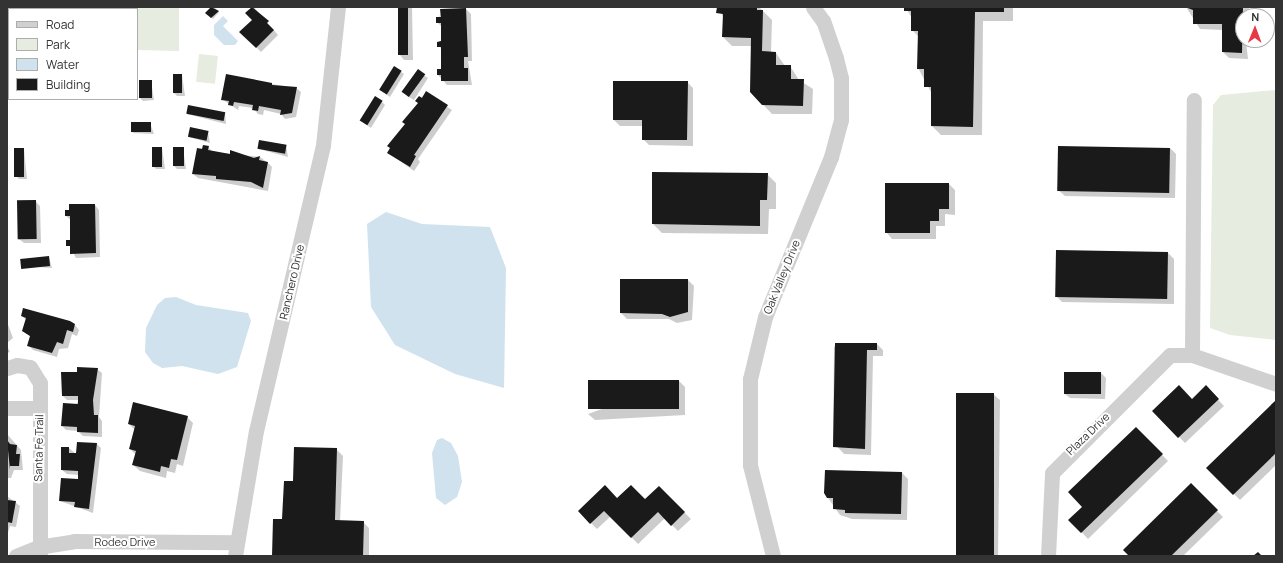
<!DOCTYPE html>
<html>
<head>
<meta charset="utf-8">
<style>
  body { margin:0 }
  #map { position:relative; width:1283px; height:563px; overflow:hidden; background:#fff; font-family:Manrope,sans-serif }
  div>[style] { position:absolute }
  .green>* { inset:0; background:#e6ecdf; transform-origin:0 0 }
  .water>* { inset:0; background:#cfe2ee }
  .shadow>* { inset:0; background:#0003 }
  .building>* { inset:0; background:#1a1a1a; transform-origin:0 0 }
  .minor>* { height:15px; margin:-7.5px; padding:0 7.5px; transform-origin:7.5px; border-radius:7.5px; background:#d0d0d0 }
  span { translate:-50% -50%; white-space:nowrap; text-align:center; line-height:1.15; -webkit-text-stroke:4px #fff; paint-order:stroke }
  .street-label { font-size:11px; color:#333 }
  .frame { position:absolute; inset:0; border:8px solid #333; pointer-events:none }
  .legend { position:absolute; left:8px; top:8px; width:130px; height:92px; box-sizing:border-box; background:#fff; border:1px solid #adadad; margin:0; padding:5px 7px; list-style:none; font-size:12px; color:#333 }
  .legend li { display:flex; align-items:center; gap:8px; height:20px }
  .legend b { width:20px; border:1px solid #adadad }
  .north { position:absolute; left:1235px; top:8px; width:40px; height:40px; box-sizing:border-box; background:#fff; border:1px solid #adadad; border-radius:50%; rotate:1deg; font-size:11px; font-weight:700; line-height:16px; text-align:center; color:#333 }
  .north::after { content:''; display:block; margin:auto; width:14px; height:18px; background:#e63946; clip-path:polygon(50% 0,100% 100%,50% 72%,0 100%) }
</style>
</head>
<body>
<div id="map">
  <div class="green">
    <i style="clip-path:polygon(128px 7px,179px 7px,179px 51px,137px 50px,137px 9px)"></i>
    <i style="left:199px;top:54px;width:19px;height:28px;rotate:6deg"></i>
    <i style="clip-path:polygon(1276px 90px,1276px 340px,1230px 335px,1210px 328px,1213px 105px,1221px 95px)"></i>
  </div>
  <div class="water">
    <i style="clip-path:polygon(223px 16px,228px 21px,223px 26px,238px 41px,235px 45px,224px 45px,214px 35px,214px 25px)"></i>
    <i style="clip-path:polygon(386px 212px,422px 224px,490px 227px,506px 268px,504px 388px,455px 374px,395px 345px,371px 307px,367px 224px)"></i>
    <i style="clip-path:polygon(176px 297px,196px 305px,248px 313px,251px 321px,237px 367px,218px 374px,182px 366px,162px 368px,153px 363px,145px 352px,146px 328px,157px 305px,165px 298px)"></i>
    <i style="clip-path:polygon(442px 438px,451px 443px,458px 456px,462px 482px,457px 497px,445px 505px,436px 498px,432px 453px,437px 440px)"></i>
  </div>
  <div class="shadow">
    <i style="clip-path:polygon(214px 7px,219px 12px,213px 19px,206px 13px)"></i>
    <i style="clip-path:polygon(254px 7px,278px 35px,261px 52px,241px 32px,253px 20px,247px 13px)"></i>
    <i style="clip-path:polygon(399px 7px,412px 7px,413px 60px,404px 60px,400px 55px)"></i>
    <i style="clip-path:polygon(718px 7px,759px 7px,772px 20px,771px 53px,776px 53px,785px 66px,790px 66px,799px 80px,813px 89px,812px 114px,772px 114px,751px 92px,752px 46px,732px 46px,723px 37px,724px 19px)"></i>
    <i style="clip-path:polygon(905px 7px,1013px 7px,1013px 21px,983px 21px,982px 135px,941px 135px,932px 126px,932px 94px,918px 68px,919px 37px,912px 30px,912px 18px)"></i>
    <i style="clip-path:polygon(1186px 7px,1249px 7px,1249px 16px,1243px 16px,1248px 59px,1229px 58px,1223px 52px,1223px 30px,1200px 29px)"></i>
    <i style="clip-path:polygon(466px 9px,471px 14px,472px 61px,468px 61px,472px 85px,447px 85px,438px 75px,442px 70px,442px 51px,438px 42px,442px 42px,442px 27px,438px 23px,441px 10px)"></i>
    <i style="clip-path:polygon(418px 71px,428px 78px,414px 100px,407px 96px)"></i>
    <i style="clip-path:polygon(401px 72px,404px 74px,390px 97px,383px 92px)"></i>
    <i style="clip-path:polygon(182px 75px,185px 96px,177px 96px,174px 93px)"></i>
    <i style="clip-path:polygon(151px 81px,154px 100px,143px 101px,140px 98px)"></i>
    <i style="clip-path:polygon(687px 82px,693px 88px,693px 146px,649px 145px,643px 139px,643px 126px,620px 126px,614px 120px)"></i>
    <i style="clip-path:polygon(272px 84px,296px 88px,301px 92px,296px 117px,285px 119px,281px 114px,264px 110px,263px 115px,258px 114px,253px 108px,239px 106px,238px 110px,222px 99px)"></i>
    <i style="clip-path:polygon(426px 93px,452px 110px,418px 159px,420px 162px,414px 171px,389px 153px,419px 104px,417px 101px)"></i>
    <i style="clip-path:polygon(382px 102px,385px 105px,371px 128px,364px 123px)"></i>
    <i style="clip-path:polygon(225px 113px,226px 124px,187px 114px)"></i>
    <i style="clip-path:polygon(150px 123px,154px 134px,132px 133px)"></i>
    <i style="clip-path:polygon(208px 132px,210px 143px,189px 137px)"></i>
    <i style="clip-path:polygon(286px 146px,288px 157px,259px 149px)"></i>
    <i style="clip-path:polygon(208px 147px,213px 152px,260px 157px,268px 163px,272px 167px,268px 191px,198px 178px,193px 174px,198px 149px)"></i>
    <i style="clip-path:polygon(162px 148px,165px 169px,156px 169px,153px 166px)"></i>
    <i style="clip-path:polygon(183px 148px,186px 169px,177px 169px,174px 166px)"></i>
    <i style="clip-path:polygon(1170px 148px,1176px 154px,1175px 198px,1065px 196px,1058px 190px)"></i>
    <i style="clip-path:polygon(24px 149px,27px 179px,19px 179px,16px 176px)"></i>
    <i style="clip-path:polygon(767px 174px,776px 183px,776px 209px,769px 209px,768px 234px,662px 233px,653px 224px)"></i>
    <i style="clip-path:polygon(886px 184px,949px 184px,955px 190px,955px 215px,945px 214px,945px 226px,936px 226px,936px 239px,892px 239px,886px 232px)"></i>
    <i style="clip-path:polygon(35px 201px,40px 206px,41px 243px,24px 243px,19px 239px)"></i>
    <i style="clip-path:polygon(95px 205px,99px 210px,100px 257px,76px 258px,67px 241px,71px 240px,71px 220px,66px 216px)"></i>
    <i style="clip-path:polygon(1168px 253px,1174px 259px,1174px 304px,1062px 302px,1056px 296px)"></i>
    <i style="clip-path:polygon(49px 257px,52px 268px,22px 266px)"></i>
    <i style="clip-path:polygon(621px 280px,688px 280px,694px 286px,692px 320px,677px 323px,669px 319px,627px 319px,621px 313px)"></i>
    <i style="clip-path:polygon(22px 316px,75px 325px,79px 330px,77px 336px,72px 334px,68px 348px,59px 349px,57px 357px,33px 350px,29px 346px,31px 337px,23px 331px,26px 320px)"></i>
    <i style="clip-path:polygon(7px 322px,13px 338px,7px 343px)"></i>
    <i style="clip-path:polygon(840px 343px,877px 344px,883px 350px,883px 356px,873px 356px,871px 455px,844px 454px,833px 442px,834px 347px)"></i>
    <i style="clip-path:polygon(7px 346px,10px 352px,7px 353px)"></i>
    <i style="clip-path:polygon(97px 369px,102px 373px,99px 417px,102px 421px,102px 437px,83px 436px,78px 431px,66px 430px,62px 426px,79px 400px,67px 400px,62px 395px,78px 373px)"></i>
    <i style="clip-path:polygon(1065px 373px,1101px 373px,1106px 378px,1105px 399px,1070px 398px,1065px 394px)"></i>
    <i style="clip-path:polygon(679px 381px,685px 387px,685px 415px,595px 420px,588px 414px)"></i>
    <i style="clip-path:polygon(1206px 387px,1224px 406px,1185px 443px,1154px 411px,1192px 400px)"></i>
    <i style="clip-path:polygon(993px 394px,1000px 400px,998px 556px,956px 556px)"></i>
    <i style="clip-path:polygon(1275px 403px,1276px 465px,1240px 500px,1208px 468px)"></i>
    <i style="clip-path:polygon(187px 417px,193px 423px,183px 466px,177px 464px,175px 473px,167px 471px,166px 478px,140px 471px,133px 465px,136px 455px,130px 449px,135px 430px,129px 424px)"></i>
    <i style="clip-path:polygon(1136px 428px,1168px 461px,1088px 539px,1070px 520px,1084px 507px)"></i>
    <i style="clip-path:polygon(7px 434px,21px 450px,23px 470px,14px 470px,11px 478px,7px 478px)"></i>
    <i style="clip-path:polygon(78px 443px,97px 444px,101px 448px,93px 513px,60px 501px,79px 480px,79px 475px,67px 474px,62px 470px,69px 448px,77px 455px)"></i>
    <i style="clip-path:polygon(336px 449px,343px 456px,340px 522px,363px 522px,369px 528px,369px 556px,273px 556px,294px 482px)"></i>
    <i style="clip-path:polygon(826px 471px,902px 473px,908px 479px,907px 520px,852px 519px,840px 515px,828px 498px)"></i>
    <i style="clip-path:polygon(1191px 485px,1223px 517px,1183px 556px,1130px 556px)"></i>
    <i style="clip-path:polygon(659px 487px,691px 519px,678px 531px,665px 518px,638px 544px,611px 516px,597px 529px,579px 511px,618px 500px,645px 501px)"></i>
    <i style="clip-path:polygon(7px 496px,20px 506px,16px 527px,10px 526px,7px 536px)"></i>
  </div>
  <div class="building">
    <i style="clip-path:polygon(211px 7px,219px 11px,211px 18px,205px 13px)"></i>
    <i style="clip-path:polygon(252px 7px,269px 21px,267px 23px,274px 30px,256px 48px,239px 32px,252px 20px,245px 13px)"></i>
    <i style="left:398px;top:7px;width:10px;height:48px"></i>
    <i style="clip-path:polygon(717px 7px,757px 7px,757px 10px,763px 10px,762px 51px,776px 52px,776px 65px,791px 65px,791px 79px,804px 79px,803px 106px,762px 105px,750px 92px,751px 38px,722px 37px,723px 14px,716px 13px)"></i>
    <i style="clip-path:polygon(904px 7px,1004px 7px,1004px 12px,975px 12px,973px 127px,931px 126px,931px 87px,924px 87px,924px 69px,917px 69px,918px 31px,911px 31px,911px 11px,904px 11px)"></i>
    <i style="clip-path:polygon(1185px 7px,1243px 7px,1242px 53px,1222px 52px,1222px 24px,1193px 24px,1193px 10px)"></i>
    <i style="clip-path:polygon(466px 8px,468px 57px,464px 57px,464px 68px,468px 68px,468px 81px,441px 81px,441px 75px,437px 75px,437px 69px,441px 69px,441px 47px,437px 47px,437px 42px,441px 41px,441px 23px,436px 23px,436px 17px,441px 17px,440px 9px)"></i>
    <i style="left:394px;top:66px;width:9px;height:28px;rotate:32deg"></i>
    <i style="left:418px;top:69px;width:9px;height:28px;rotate:36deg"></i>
    <i style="left:173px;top:74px;width:9px;height:19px"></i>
    <i style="clip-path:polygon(226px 74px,272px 83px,272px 85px,297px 87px,292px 113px,280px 115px,281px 110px,259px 106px,258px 111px,252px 110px,253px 105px,234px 102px,233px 106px,228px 105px,229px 101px,221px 100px)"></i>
    <i style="left:139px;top:80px;width:13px;height:18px"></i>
    <i style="clip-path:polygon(613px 81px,688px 81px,687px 140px,642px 140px,642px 120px,613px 120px)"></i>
    <i style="clip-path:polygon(426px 91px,448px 105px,414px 155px,416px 156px,410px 167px,387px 153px,390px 148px,387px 146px,405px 124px,402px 122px,418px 103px,415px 101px,419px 96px,422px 98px)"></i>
    <i style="left:375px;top:96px;width:9px;height:29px;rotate:32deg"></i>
    <i style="left:188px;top:105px;width:38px;height:9px;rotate:11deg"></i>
    <i style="left:151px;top:122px;width:10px;height:20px;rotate:90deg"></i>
    <i style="left:190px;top:127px;width:19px;height:10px;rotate:12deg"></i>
    <i style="left:259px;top:140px;width:28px;height:9px;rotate:10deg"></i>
    <i style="clip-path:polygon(203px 145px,209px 146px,208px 150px,230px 154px,230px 150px,254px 158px,260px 156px,259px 160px,268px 162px,263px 188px,251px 182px,216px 179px,216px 176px,192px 174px,197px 148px,202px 149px)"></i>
    <i style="left:1058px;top:146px;width:112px;height:45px;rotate:1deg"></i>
    <i style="left:152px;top:147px;width:10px;height:20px"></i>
    <i style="left:173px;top:147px;width:11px;height:19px"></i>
    <i style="left:14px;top:148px;width:10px;height:29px"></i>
    <i style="clip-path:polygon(652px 172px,768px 173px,767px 200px,760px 200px,760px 226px,652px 224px)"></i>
    <i style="clip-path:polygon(885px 183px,949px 183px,949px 209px,939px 209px,939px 221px,930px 221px,930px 233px,885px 233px)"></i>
    <i style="left:36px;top:200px;width:39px;height:19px;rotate:89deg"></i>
    <i style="clip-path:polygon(69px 204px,95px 204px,96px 253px,70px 254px,70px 246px,66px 246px,66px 240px,70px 240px,70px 216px,65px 216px,65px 210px,69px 210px)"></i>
    <i style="left:1056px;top:250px;width:112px;height:47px;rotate:1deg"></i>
    <i style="left:49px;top:256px;width:10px;height:29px;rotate:84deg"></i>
    <i style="clip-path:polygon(620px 279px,688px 279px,688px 312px,670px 317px,662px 314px,620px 313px)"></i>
    <i style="clip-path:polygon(23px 308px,70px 321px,75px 324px,73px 332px,67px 330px,63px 344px,57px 342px,52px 353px,27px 346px,30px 336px,22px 331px,26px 318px,21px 316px)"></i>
    <i style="clip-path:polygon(835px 343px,877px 343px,877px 350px,867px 350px,865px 449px,833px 447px)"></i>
    <i style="clip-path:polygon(77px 367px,98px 368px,93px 400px,94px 415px,98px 415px,98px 433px,77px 432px,77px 427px,61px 426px,63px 403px,78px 404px,78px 396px,62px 396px,61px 372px,77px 372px)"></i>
    <i style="left:1064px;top:372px;width:37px;height:22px"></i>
    <i style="left:679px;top:380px;width:29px;height:91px;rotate:90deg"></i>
    <i style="clip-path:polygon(1179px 385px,1192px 399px,1206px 385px,1219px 399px,1178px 438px,1152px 411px)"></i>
    <i style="left:956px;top:393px;width:38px;height:163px"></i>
    <i style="clip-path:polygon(1275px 401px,1276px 453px,1233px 495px,1206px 468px)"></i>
    <i style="clip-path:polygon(133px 402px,188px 416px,177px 460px,171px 459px,169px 468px,161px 466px,160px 472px,132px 465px,136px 451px,129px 449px,135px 426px,128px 424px)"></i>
    <i style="clip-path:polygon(1136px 427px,1163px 454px,1081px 533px,1068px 520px,1082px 507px,1068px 492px)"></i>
    <i style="clip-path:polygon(7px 440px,10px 444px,17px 445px,16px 454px,20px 454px,19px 466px,10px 466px,10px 470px)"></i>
    <i style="clip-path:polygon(77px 442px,97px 443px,89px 509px,74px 507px,75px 502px,59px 501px,61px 478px,78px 479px,78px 471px,61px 470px,61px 447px,69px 447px,69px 453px,76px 453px)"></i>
    <i style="clip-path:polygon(294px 447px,337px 448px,335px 520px,364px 521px,363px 556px,272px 556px,273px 519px,282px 519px,284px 481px,293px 481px)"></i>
    <i style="clip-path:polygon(825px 470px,902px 472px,901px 514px,845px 513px,845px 510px,833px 509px,833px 498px,827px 498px,824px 493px)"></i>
    <i style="clip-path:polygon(1191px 483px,1218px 510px,1171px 556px,1129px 556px,1123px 550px)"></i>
    <i style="clip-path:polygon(605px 485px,617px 498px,631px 485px,645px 499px,659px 486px,685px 512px,671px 526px,658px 512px,631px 538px,604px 511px,590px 524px,578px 511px)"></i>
    <i style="clip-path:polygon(7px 500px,16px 501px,12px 523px,7px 522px)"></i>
    <i style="clip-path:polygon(1258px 552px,1262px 556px,1253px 556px)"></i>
  </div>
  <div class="minor">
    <i style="left:1192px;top:355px;width:255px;rotate:-89.6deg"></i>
    <i style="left:7px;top:368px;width:10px;rotate:-17deg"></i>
    <i style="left:17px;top:365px;width:13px;rotate:9deg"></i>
    <i style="left:30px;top:367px;width:19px;rotate:58deg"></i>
    <i style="left:40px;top:383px;width:173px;rotate:90deg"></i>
    <i style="left:7px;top:408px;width:33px"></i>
    <i style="left:16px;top:556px;width:24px;rotate:-22deg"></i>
    <i style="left:38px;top:547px;width:36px;rotate:-9deg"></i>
    <i style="left:74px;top:541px;width:162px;rotate:0.4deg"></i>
    <i style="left:235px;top:556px;width:127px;rotate:-80.5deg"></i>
    <i style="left:256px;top:431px;width:294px;rotate:-76.8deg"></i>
    <i style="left:323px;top:145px;width:139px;rotate:-83.8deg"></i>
    <i style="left:773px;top:556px;width:94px;rotate:-104.2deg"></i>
    <i style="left:750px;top:465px;width:86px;rotate:-90deg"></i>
    <i style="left:750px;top:379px;width:64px;rotate:-76.4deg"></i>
    <i style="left:765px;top:317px;width:173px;rotate:-67.6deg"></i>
    <i style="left:831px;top:157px;width:38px;rotate:-75deg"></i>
    <i style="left:841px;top:120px;width:42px;rotate:-90deg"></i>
    <i style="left:841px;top:78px;width:21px;rotate:-104deg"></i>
    <i style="left:836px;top:58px;width:39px;rotate:-109deg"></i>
    <i style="left:823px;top:21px;width:17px;rotate:-126deg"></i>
    <i style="left:1048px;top:556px;width:83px;rotate:-87.2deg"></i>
    <i style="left:1052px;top:473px;width:167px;rotate:-45deg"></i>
    <i style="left:1170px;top:355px;width:22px"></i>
    <i style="left:1192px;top:355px;width:89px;rotate:19deg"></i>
  </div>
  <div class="street-label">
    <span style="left:782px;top:277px;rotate:-68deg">Oak Valley Drive</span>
    <span style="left:292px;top:282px;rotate:-77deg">Ranchero Drive</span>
    <span style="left:1088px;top:434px;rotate:-44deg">Plaza Drive</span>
    <span style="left:39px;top:448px;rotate:-89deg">Santa Fe Trail</span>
    <span style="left:125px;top:542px">Rodeo Drive</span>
  </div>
  <div class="frame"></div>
  <ul class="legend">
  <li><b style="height:5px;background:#d0d0d0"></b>Road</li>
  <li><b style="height:11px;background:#e6ecdf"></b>Park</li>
  <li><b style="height:11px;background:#cfe2ee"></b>Water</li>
  <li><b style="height:11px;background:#1a1a1a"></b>Building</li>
  </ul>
  <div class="north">N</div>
</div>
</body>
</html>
